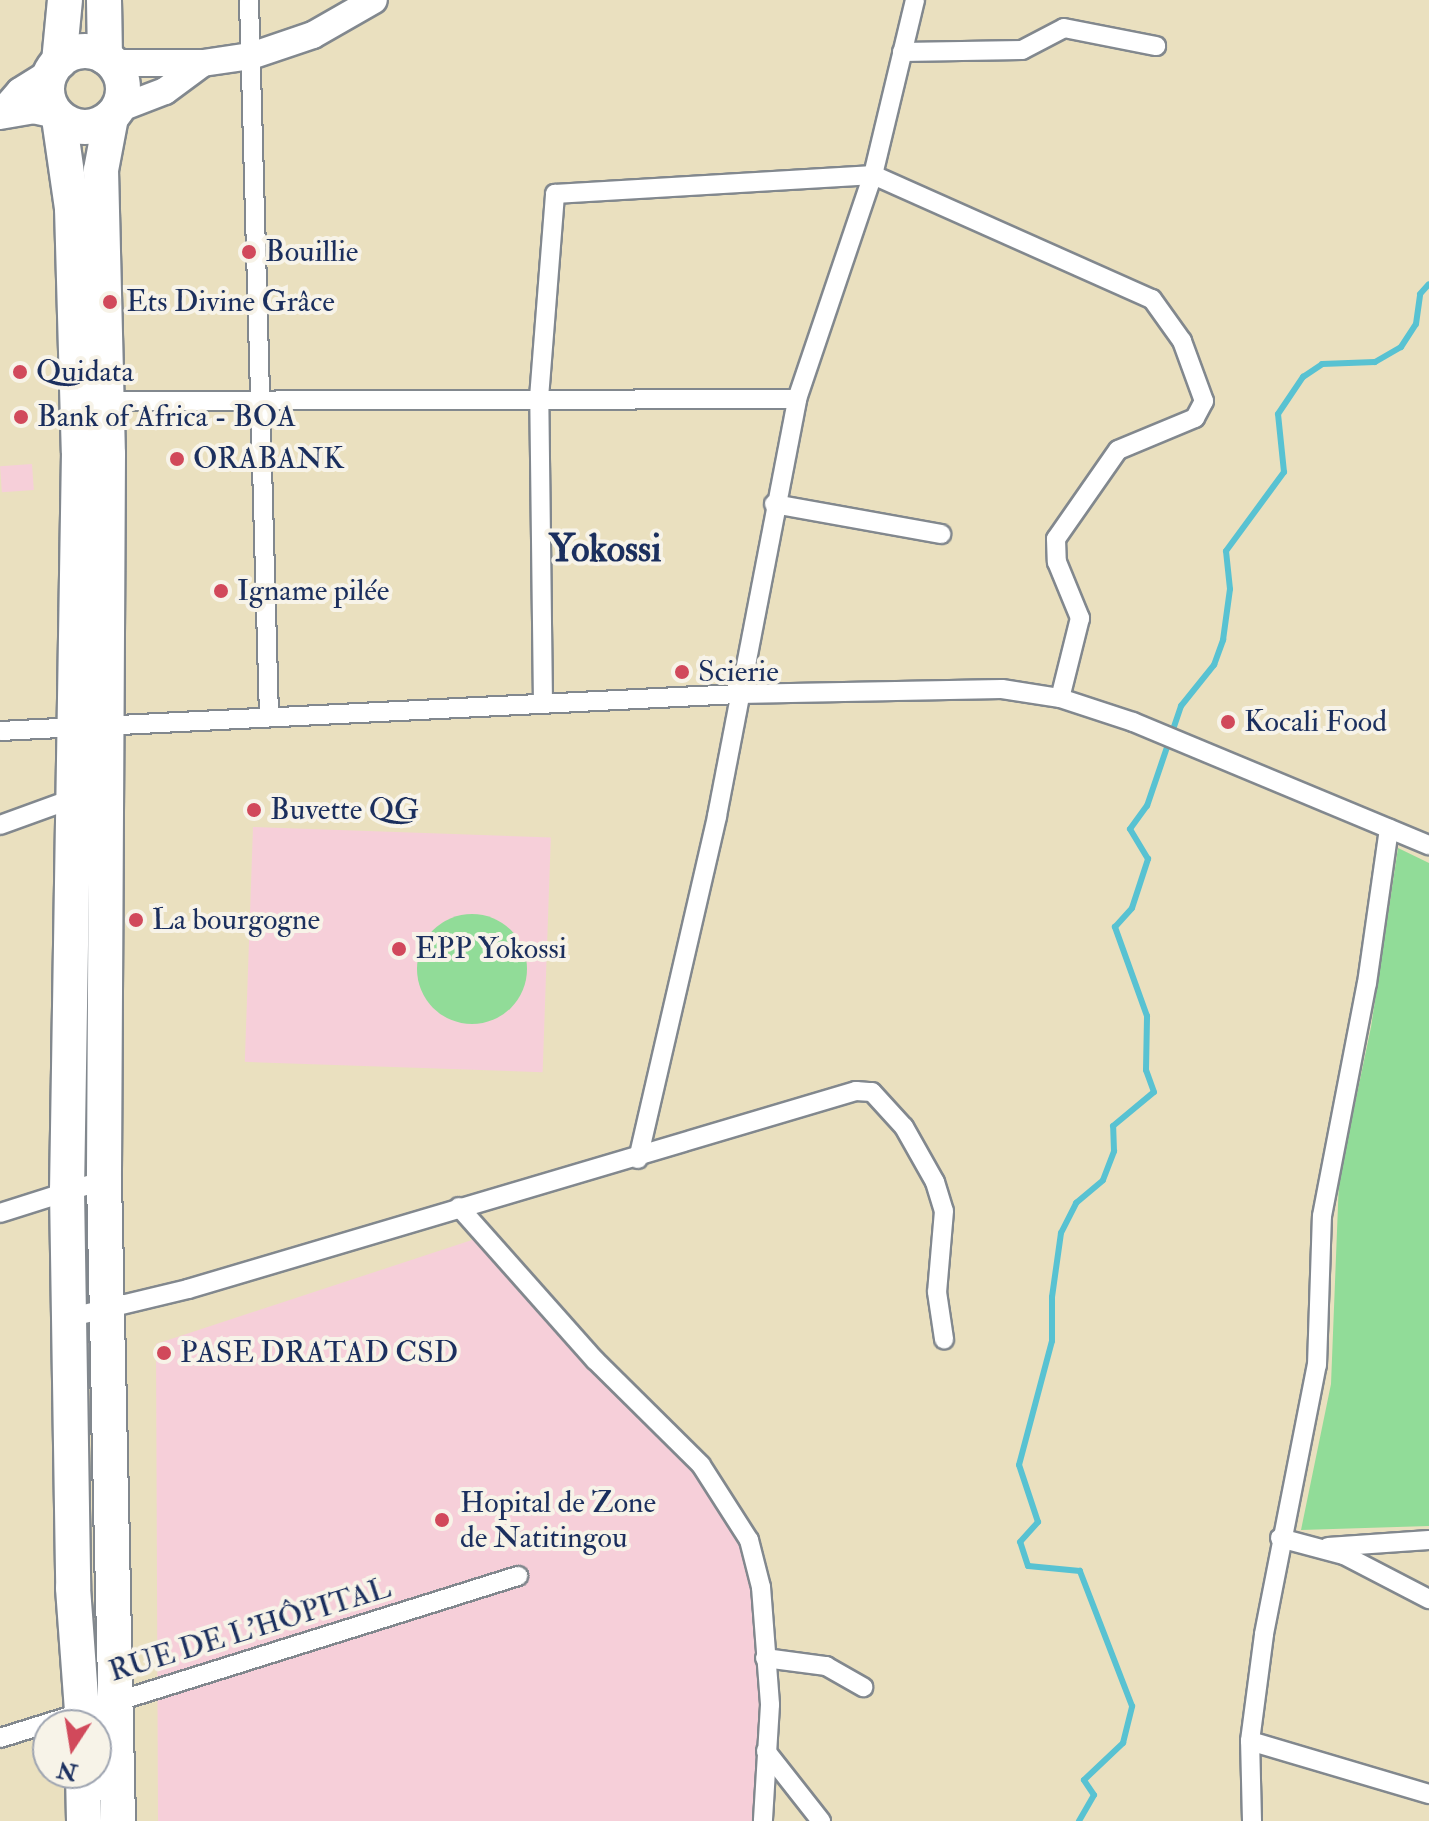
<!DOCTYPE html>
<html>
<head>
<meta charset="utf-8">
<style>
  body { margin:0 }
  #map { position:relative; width:1429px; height:1821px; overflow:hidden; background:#eae0bf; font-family:"IM FELL Double Pica",serif }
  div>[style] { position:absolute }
  .built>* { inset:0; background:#f6cfd9; transform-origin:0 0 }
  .green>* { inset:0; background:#91dc98 }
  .round { border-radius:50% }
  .stream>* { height:6px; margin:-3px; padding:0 3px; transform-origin:3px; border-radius:3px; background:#58c2d2 }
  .roads { filter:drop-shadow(2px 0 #82888e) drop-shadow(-2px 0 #82888e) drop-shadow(0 2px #82888e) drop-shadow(0 -2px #82888e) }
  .street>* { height:18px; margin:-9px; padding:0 9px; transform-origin:9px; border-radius:9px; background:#fff }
  .secondary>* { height:26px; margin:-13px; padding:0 13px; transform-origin:13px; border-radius:13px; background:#fff }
  .highway>* { height:34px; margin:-17px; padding:0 17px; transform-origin:17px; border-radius:17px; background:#fff }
  .highway>.ring { margin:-17px; padding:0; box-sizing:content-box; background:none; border:34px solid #fff; border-radius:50% }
  .dots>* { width:22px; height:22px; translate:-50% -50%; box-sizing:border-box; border:4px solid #f7f3e8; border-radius:50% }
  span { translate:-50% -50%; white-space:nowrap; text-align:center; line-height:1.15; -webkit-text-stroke:8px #f7f3e8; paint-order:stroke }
  .poi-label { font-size:30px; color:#1b2f5e }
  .left { translate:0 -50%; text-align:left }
  .street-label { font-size:30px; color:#1b2f5e }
  .district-label { font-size:38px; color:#1b2f5e; font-weight:700 }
  .north { position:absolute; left:32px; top:1709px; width:80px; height:80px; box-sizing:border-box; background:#f7f3e8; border:2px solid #9fa5b1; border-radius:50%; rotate:192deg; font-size:22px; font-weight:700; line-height:32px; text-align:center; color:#1b2f5e }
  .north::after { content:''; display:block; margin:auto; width:28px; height:36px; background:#d1495b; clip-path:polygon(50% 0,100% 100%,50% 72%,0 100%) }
</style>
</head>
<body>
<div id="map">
  <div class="built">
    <i style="left:32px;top:464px;width:26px;height:32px;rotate:86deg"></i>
    <i style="left:253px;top:827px;width:298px;height:235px;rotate:2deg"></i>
    <i style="clip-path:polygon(475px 1239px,697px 1466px,761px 1574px,757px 1821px,158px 1821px,156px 1344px)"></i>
  </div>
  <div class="green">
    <i style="clip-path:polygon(1398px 848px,1429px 863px,1429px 1526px,1301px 1530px,1331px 1384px,1339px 1180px,1371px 1027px)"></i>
    <i class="round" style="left:417px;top:914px;width:110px;height:110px"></i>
  </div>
  <div class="stream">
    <i style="left:1079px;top:1821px;width:30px;rotate:-60deg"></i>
    <i style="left:1094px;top:1795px;width:18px;rotate:-124deg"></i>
    <i style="left:1084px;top:1780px;width:54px;rotate:-43.5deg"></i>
    <i style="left:1123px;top:1743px;width:38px;rotate:-76deg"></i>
    <i style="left:1132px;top:1706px;width:145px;rotate:-111.1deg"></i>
    <i style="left:1080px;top:1571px;width:52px;rotate:-174.5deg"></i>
    <i style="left:1028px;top:1566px;width:25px;rotate:-108deg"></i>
    <i style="left:1020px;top:1542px;width:27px;rotate:-48deg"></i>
    <i style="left:1038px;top:1522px;width:60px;rotate:-108.4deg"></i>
    <i style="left:1019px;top:1465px;width:128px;rotate:-75.1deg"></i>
    <i style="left:1052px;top:1341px;width:44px;rotate:-90deg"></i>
    <i style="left:1052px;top:1297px;width:65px;rotate:-82deg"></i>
    <i style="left:1061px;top:1233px;width:34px;rotate:-63deg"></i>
    <i style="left:1076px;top:1203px;width:35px;rotate:-40deg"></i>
    <i style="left:1103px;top:1180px;width:31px;rotate:-69deg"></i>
    <i style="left:1114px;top:1151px;width:25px;rotate:-92deg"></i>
    <i style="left:1113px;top:1126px;width:53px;rotate:-39.7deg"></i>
    <i style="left:1154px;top:1092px;width:23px;rotate:-110deg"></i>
    <i style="left:1146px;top:1070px;width:54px;rotate:-88.9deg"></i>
    <i style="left:1147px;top:1016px;width:95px;rotate:-109.8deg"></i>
    <i style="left:1115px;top:927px;width:25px;rotate:-48deg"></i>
    <i style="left:1132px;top:908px;width:52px;rotate:-71.9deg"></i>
    <i style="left:1148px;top:859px;width:35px;rotate:-121deg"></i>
    <i style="left:1130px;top:829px;width:29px;rotate:-54deg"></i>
    <i style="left:1147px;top:806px;width:106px;rotate:-71.2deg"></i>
    <i style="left:1181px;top:706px;width:53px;rotate:-51.2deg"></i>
    <i style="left:1214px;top:665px;width:27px;rotate:-70deg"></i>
    <i style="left:1223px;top:640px;width:51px;rotate:-82.2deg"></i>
    <i style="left:1230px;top:589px;width:38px;rotate:-96deg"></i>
    <i style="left:1226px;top:551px;width:98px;rotate:-53.7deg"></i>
    <i style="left:1284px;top:472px;width:58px;rotate:-95.9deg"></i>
    <i style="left:1278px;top:414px;width:45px;rotate:-56deg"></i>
    <i style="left:1303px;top:377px;width:23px;rotate:-34deg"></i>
    <i style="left:1322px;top:364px;width:53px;rotate:-2.2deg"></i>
    <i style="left:1375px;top:362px;width:30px;rotate:-30deg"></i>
    <i style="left:1401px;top:347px;width:27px;rotate:-57deg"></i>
    <i style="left:1416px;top:324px;width:30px;rotate:-82deg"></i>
    <i style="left:1420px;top:294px;width:13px;rotate:-48deg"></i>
  </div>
  <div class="roads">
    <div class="street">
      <i style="left:249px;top:0;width:715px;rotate:88.4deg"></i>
      <i style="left:902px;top:52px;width:120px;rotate:-1deg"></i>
      <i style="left:1022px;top:50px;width:47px;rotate:-27.6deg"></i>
      <i style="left:1064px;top:28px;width:94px;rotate:11.1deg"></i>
      <i style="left:100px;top:401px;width:697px;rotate:-0.16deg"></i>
      <i style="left:774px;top:504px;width:170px;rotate:10.2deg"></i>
      <i style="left:543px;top:704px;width:306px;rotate:-90.7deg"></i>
      <i style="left:539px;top:398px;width:205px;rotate:-85.5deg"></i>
      <i style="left:555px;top:194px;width:319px;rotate:-3.4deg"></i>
      <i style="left:873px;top:175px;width:305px;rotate:24deg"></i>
      <i style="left:1152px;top:299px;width:52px;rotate:54.5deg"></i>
      <i style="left:1182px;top:341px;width:64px;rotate:69.9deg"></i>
      <i style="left:1204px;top:401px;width:19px;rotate:118deg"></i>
      <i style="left:1195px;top:418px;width:83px;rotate:157.4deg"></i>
      <i style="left:1118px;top:450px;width:108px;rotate:124.9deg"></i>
      <i style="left:1056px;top:539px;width:23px;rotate:88deg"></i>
      <i style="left:1057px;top:562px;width:61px;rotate:67.7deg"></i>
      <i style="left:1080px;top:618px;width:82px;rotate:104deg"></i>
      <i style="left:0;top:731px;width:739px;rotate:-2.87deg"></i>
      <i style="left:738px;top:694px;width:264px;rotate:-1.1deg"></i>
      <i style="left:1002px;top:689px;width:59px;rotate:8.8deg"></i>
      <i style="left:1060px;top:698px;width:77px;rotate:18.2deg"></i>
      <i style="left:1133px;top:722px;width:321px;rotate:22.6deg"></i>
      <i style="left:0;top:825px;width:85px;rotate:-19.9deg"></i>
      <i style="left:638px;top:1159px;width:352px;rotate:-77deg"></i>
      <i style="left:717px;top:816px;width:425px;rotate:-79.1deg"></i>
      <i style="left:797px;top:399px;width:237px;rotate:-71.3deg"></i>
      <i style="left:873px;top:175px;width:180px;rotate:-76.5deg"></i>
      <i style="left:459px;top:1207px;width:205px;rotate:48.4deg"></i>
      <i style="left:595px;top:1360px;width:149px;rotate:44.7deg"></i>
      <i style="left:701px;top:1465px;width:89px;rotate:57.4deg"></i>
      <i style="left:749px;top:1540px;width:49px;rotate:75.7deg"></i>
      <i style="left:761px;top:1587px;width:118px;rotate:85.6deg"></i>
      <i style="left:770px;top:1705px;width:116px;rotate:93.5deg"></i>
      <i style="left:0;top:1213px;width:109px;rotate:-17.6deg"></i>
      <i style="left:72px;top:1317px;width:119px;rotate:-13.6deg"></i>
      <i style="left:188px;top:1289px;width:697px;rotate:-16.51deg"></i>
      <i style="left:856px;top:1091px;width:16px;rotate:4deg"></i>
      <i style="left:872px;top:1092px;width:47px;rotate:47.6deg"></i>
      <i style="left:904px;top:1127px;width:63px;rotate:60.6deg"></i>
      <i style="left:935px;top:1182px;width:30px;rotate:73deg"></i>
      <i style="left:944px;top:1211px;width:81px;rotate:94.9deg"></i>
      <i style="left:937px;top:1292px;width:48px;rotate:81.5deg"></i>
      <i style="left:1280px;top:1538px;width:66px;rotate:14.9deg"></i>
      <i style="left:1344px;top:1555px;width:96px;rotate:27.4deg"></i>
      <i style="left:1328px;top:1547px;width:101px;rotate:-4deg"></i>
      <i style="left:765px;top:1658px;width:62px;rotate:7.5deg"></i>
      <i style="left:826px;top:1666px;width:43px;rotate:29.6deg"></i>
      <i style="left:0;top:1738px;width:543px;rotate:-17.37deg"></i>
      <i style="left:1250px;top:1741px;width:187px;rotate:16.5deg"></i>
      <i style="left:766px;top:1751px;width:89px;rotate:51.8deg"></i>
      <i style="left:1252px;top:1821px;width:80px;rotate:-91.4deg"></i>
      <i style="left:1250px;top:1741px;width:108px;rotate:-82.5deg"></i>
      <i style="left:1264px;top:1634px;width:274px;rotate:-78.9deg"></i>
      <i style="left:1317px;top:1365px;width:149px;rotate:-88.1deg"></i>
      <i style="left:1322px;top:1216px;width:237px;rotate:-79.1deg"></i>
      <i style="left:1367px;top:983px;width:156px;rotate:-81.9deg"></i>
    </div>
    <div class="secondary">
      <i style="left:113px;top:63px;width:90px"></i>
      <i style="left:203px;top:63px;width:49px;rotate:-8.3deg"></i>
      <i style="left:251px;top:56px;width:65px;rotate:-18.7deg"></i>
      <i style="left:313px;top:35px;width:70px;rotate:-29.8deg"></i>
      <i style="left:118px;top:109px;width:50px;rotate:-21deg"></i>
      <i style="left:165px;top:91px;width:47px;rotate:-36.4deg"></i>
      <i style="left:0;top:114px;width:30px;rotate:-49deg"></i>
      <i style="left:20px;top:91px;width:36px;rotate:-32deg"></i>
      <i style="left:0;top:116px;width:34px;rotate:-10deg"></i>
      <i style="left:33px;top:110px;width:25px;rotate:12deg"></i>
    </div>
    <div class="highway">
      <i style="left:104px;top:0;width:57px;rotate:89deg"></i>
      <i class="ring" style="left:47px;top:51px;width:42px;height:42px"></i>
      <i style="left:59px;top:62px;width:62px;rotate:-84.5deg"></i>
      <i style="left:111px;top:117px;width:54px;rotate:100.7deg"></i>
      <i style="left:101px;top:170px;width:284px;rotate:88.6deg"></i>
      <i style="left:108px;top:454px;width:726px;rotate:90.32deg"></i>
      <i style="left:104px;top:1180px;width:641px;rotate:88.75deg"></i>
      <i style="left:59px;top:118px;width:91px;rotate:81.8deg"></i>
      <i style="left:72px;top:208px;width:244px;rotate:88.4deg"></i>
      <i style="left:79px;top:452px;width:738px;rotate:90.93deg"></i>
      <i style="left:67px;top:1190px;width:398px;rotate:89.1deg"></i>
      <i style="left:73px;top:1588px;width:137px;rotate:85.8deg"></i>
      <i style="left:83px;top:1773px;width:48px;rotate:88.8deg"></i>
    </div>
  </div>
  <div class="dots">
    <i style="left:249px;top:252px;background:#d1495b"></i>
    <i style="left:110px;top:302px;background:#d1495b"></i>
    <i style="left:20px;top:372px;background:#d1495b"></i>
    <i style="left:21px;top:417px;background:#d1495b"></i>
    <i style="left:177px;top:459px;background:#d1495b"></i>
    <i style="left:221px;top:591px;background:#d1495b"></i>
    <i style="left:682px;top:672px;background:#d1495b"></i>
    <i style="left:1228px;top:722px;background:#d1495b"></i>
    <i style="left:254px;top:810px;background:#d1495b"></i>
    <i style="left:136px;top:920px;background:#d1495b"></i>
    <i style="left:399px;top:949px;background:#d1495b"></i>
    <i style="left:164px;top:1353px;background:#d1495b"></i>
    <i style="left:442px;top:1520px;background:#d1495b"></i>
  </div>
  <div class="poi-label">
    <span class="left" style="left:265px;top:252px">Bouillie</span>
    <span class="left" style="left:126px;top:302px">Ets Divine Grâce</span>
    <span class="left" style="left:36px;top:372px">Quidata</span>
    <span class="left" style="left:37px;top:417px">Bank of Africa - BOA</span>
    <span class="left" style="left:193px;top:459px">ORABANK</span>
    <span class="left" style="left:237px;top:591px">Igname pilée</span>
    <span class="left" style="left:698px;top:672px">Scierie</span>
    <span class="left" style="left:1244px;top:722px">Kocali Food</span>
    <span class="left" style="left:270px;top:810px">Buvette QG</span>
    <span class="left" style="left:152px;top:920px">La bourgogne</span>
    <span class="left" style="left:415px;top:949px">EPP Yokossi</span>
    <span class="left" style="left:180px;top:1353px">PASE DRATAD CSD</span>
    <span class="left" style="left:460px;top:1520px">Hopital de Zone<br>de Natitingou</span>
  </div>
  <div class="street-label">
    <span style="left:250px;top:1630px;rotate:-17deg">RUE DE L'HÔPITAL</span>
  </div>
  <div class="district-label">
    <span style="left:605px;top:550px">Yokossi</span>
  </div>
  <div class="north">N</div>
</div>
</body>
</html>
